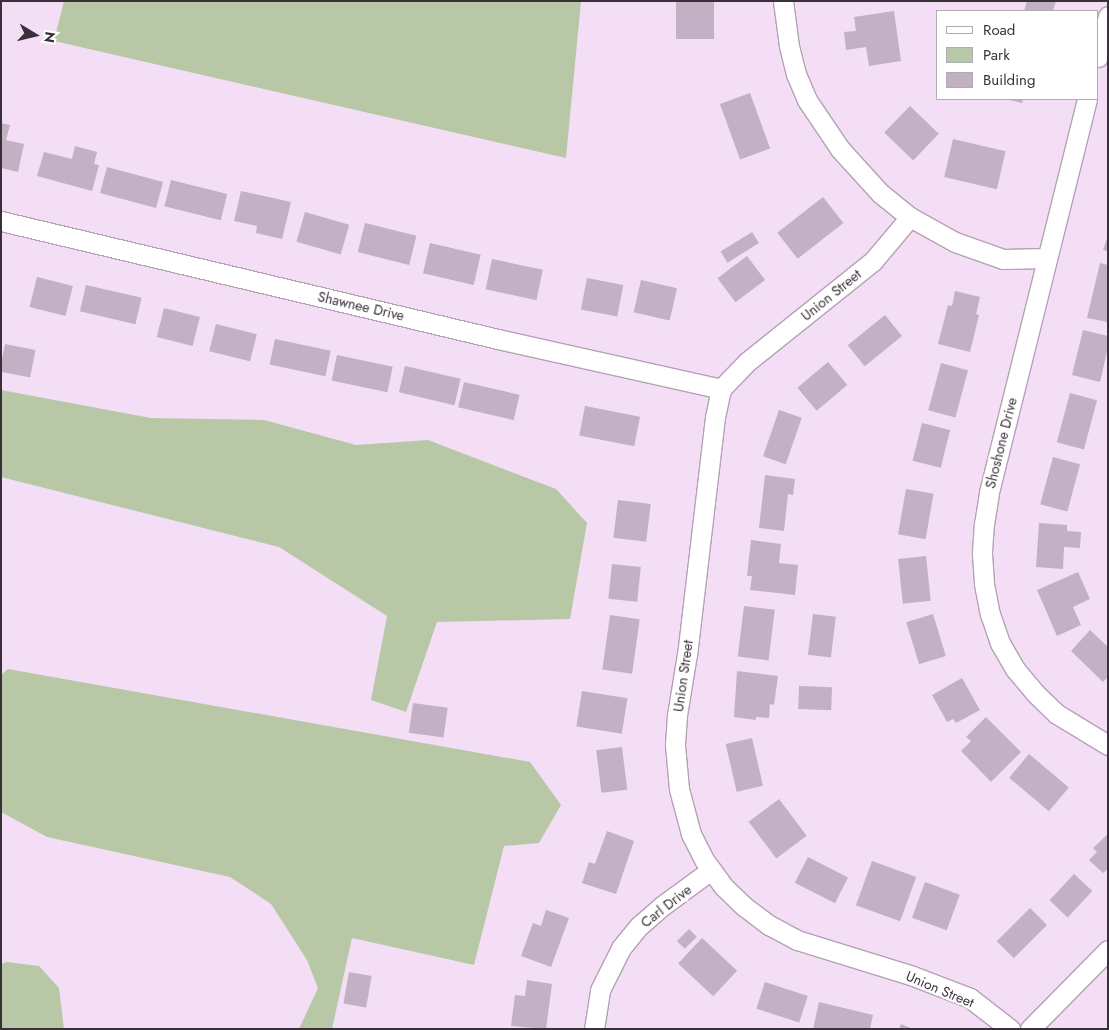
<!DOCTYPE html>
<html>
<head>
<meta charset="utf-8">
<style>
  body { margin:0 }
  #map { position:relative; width:1109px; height:1030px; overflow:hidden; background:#f3def5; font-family:Jost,sans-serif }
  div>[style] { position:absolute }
  .green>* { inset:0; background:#b8c8a7 }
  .building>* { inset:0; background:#c3b0c5; transform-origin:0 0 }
  .roads { filter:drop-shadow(1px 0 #b5a1b6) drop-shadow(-1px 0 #b5a1b6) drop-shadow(0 1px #b5a1b6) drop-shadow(0 -1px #b5a1b6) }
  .street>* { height:19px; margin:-9.5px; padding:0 9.5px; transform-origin:9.5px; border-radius:9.5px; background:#fff }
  span { translate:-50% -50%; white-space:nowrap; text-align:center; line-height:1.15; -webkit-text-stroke:4.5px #fff; paint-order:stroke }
  .street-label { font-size:14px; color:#39313a }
  .frame { position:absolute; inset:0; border:2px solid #39313a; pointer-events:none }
  .legend { position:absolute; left:936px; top:10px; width:162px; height:90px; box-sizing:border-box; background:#fff; border:1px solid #b0adb0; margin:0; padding:6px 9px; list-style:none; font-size:15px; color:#39313a }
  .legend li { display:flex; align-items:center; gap:10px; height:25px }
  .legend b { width:25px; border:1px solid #b0adb0 }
  .north { position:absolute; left:10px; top:10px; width:50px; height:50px; -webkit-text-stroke:4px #fff; paint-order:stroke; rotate:99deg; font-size:14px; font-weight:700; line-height:20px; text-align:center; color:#39313a }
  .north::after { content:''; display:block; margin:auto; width:18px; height:22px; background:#39313a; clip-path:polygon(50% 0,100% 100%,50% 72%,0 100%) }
</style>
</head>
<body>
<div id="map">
  <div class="green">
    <i style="clip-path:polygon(64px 1px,581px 1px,566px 158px,54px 41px)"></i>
    <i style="clip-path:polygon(1px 390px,151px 418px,264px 420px,356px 445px,428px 440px,556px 489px,587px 523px,570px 619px,437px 622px,406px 712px,371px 700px,387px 616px,279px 547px,1px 477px)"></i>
    <i style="clip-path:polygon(8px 669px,530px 762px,561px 805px,539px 843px,504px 846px,474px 965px,352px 938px,332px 1029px,299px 1029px,318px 988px,307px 960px,271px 904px,230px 877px,47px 837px,1px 812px,1px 675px)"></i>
    <i style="clip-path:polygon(7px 962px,39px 966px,59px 988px,64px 1029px,1px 1029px,1px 964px)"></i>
  </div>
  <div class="building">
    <i style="left:676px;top:1px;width:38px;height:38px"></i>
    <i style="clip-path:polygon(1027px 1px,1056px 1px,1053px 11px,1024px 11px)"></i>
    <i style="clip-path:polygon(894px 11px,901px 61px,869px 66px,866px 47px,846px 50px,844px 32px,856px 31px,854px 17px)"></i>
    <i style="left:750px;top:93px;width:59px;height:32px;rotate:70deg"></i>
    <i style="clip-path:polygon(1006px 99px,1023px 99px,1022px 103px)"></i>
    <i style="left:910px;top:106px;width:40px;height:37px;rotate:44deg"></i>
    <i style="clip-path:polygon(1px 123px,10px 125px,6px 140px,24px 144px,18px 172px,1px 168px)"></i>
    <i style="left:953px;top:139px;width:54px;height:39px;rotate:13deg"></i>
    <i style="clip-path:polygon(75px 146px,97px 152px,94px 164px,99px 165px,92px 191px,37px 176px,44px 152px,72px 159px)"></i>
    <i style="left:107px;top:167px;width:58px;height:27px;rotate:15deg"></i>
    <i style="left:171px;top:180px;width:58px;height:27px;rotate:14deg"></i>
    <i style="clip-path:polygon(241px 191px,291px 202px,282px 239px,256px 233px,257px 226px,234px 221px)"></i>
    <i style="left:823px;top:197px;width:33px;height:58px;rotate:52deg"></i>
    <i style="left:305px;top:212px;width:46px;height:31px;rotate:16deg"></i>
    <i style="left:365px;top:223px;width:53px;height:30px;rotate:14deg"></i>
    <i style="left:752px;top:232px;width:13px;height:37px;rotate:58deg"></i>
    <i style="clip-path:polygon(1108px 235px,1108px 251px,1103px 250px)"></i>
    <i style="left:430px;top:243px;width:52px;height:31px;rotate:13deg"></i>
    <i style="left:747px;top:256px;width:30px;height:37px;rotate:53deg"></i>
    <i style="left:492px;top:259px;width:52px;height:31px;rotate:12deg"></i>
    <i style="clip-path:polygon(1100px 263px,1108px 265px,1108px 322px,1087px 318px)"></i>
    <i style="left:37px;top:277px;width:37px;height:31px;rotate:14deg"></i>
    <i style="left:587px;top:278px;width:37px;height:32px;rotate:11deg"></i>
    <i style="left:641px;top:280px;width:37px;height:33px;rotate:13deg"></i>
    <i style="left:86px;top:285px;width:57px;height:27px;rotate:13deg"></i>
    <i style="clip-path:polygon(955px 291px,980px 297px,976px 314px,979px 315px,970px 352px,938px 344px,948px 305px,952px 306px)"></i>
    <i style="left:164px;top:308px;width:37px;height:30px;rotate:14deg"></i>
    <i style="left:885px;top:315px;width:27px;height:48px;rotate:51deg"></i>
    <i style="left:216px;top:324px;width:42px;height:28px;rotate:14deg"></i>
    <i style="clip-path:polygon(1083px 330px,1108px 336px,1108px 347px,1100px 382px,1072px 375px)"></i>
    <i style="left:275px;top:339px;width:57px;height:26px;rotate:12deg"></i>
    <i style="left:5px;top:344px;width:31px;height:28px;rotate:11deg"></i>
    <i style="left:337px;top:355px;width:57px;height:26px;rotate:12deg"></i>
    <i style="left:828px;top:362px;width:30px;height:40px;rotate:50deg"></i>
    <i style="left:941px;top:363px;width:28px;height:49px;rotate:15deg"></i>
    <i style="left:405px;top:366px;width:57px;height:27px;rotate:13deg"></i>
    <i style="left:464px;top:382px;width:57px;height:26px;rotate:13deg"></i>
    <i style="left:1070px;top:393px;width:28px;height:51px;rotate:15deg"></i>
    <i style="left:585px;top:406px;width:56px;height:30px;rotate:11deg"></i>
    <i style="left:779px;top:410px;width:24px;height:49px;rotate:19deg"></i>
    <i style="left:922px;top:423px;width:29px;height:39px;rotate:14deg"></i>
    <i style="left:1053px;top:457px;width:28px;height:49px;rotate:15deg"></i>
    <i style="clip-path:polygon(765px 475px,795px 479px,793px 495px,788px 494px,784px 531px,759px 528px)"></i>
    <i style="left:906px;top:489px;width:28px;height:46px;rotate:10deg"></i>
    <i style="left:618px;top:500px;width:33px;height:38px;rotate:7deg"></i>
    <i style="clip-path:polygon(1039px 523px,1067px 525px,1067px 531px,1081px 532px,1080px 548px,1064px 547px,1063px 569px,1036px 567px)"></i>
    <i style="clip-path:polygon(751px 540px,781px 544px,779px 563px,798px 565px,795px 595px,750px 590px,752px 576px,747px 576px)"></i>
    <i style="left:926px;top:556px;width:45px;height:28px;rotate:84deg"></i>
    <i style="left:612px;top:564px;width:29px;height:35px;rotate:6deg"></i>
    <i style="clip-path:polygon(1078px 572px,1090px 599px,1073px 607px,1081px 625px,1057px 636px,1037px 590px)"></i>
    <i style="left:744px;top:606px;width:31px;height:51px;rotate:7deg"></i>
    <i style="left:813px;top:614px;width:23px;height:41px;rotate:7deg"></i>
    <i style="left:933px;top:614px;width:44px;height:28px;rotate:73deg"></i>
    <i style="left:610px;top:615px;width:30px;height:55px;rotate:8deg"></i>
    <i style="clip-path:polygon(1090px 630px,1108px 647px,1108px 677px,1103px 682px,1071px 651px)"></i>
    <i style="clip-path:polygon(737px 671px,778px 676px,774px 705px,770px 704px,769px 718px,756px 717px,756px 720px,734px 717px)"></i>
    <i style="clip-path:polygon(962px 678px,980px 710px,956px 723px,953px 719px,947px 722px,932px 695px)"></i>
    <i style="left:799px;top:686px;width:33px;height:23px;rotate:2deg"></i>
    <i style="left:582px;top:691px;width:46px;height:36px;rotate:9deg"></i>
    <i style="left:413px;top:703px;width:35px;height:30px;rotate:8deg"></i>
    <i style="clip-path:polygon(986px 717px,1021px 752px,991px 782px,961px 751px,971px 741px,966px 737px)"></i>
    <i style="left:752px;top:738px;width:49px;height:27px;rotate:77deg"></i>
    <i style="left:622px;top:747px;width:43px;height:26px;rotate:83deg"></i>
    <i style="left:1029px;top:754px;width:52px;height:31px;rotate:40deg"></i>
    <i style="left:779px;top:799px;width:46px;height:38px;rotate:53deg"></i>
    <i style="clip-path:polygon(607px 831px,634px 841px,616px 894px,582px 883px,589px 862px,595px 864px)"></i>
    <i style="clip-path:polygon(1108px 834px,1108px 869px,1103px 873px,1089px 860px,1097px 852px,1093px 848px)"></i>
    <i style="left:808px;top:857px;width:45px;height:29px;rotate:27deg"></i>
    <i style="left:872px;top:861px;width:47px;height:47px;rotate:20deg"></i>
    <i style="left:1074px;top:874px;width:25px;height:36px;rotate:43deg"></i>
    <i style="left:925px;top:882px;width:37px;height:38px;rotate:20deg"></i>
    <i style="left:1030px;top:908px;width:24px;height:47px;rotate:45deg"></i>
    <i style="clip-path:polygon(546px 910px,569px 918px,551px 967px,521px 956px,533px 923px,541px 926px)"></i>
    <i style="left:689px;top:929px;width:11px;height:17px;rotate:45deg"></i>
    <i style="left:702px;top:938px;width:48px;height:35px;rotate:43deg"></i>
    <i style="left:349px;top:972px;width:23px;height:32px;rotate:10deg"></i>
    <i style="clip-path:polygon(527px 980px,552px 984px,546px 1029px,511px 1026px,515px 995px,525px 996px)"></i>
    <i style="left:765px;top:982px;width:45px;height:28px;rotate:18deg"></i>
    <i style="clip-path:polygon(819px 1002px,873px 1015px,870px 1029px,813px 1029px)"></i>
    <i style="clip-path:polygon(901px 1024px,913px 1029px,899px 1029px)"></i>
  </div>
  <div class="roads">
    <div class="street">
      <i style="left:783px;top:1px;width:45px;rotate:82.4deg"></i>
      <i style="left:789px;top:46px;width:29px;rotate:76deg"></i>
      <i style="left:796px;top:74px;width:28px;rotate:67deg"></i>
      <i style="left:807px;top:100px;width:59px;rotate:56deg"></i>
      <i style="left:840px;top:149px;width:59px;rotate:47.7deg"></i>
      <i style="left:880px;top:193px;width:38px;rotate:39deg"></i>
      <i style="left:910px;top:217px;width:51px;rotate:29.1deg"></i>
      <i style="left:955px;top:242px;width:51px;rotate:19.5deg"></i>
      <i style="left:1003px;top:259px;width:44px;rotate:-1.3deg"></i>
      <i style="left:1098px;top:57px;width:42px;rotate:-76.3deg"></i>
      <i style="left:1087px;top:99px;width:406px;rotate:104deg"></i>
      <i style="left:989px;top:493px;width:30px;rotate:99deg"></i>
      <i style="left:984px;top:523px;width:31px;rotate:94deg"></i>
      <i style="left:982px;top:554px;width:30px;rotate:86deg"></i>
      <i style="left:984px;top:584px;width:31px;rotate:79deg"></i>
      <i style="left:990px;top:614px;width:31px;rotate:71deg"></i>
      <i style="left:1000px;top:643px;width:30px;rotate:60deg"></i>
      <i style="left:1015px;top:669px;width:31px;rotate:50deg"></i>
      <i style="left:1035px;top:693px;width:30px;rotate:44deg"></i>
      <i style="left:1057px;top:714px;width:60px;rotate:31.3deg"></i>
      <i style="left:910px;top:217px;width:57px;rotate:130.1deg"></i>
      <i style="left:873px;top:261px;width:161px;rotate:141.3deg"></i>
      <i style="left:747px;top:362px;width:37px;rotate:134deg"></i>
      <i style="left:721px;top:389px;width:29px;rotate:102deg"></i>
      <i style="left:715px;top:417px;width:239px;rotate:96.7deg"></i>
      <i style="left:687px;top:654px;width:62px;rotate:99.3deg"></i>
      <i style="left:677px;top:715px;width:30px;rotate:94deg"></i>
      <i style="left:675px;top:745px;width:44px;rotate:84.8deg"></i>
      <i style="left:679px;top:789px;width:47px;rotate:75.1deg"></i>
      <i style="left:691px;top:834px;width:30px;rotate:63deg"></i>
      <i style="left:705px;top:861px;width:31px;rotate:54deg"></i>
      <i style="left:723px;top:886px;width:30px;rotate:44deg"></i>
      <i style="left:745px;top:907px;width:30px;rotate:37deg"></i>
      <i style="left:769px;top:925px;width:32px;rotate:28deg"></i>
      <i style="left:797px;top:940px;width:121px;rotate:17.2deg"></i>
      <i style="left:913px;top:976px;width:61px;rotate:21.1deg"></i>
      <i style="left:970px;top:998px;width:51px;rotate:37.8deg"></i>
      <i style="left:1px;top:221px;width:511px;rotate:13.36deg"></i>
      <i style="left:498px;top:339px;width:229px;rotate:12.6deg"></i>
      <i style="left:594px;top:1029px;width:39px;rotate:-81deg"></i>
      <i style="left:600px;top:990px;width:47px;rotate:-63.4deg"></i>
      <i style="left:621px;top:948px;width:28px;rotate:-51deg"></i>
      <i style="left:639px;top:926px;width:30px;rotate:-41deg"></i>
      <i style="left:662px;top:906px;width:61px;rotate:-36.3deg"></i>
      <i style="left:1030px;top:1029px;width:111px;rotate:-45.4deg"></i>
    </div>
  </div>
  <div class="street-label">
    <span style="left:831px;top:295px;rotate:-39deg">Union Street</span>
    <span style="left:361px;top:306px;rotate:13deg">Shawnee Drive</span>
    <span style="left:1001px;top:443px;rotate:-76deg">Shoshone Drive</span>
    <span style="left:683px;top:676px;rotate:-82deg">Union Street</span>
    <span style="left:666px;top:906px;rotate:-38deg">Carl Drive</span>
    <span style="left:940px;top:989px;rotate:23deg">Union Street</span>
  </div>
  <div class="frame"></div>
  <ul class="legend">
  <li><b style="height:6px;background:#fff"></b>Road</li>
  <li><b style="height:14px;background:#b8c8a7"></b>Park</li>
  <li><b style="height:14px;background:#c3b0c5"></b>Building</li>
  </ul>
  <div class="north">N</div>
</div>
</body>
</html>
